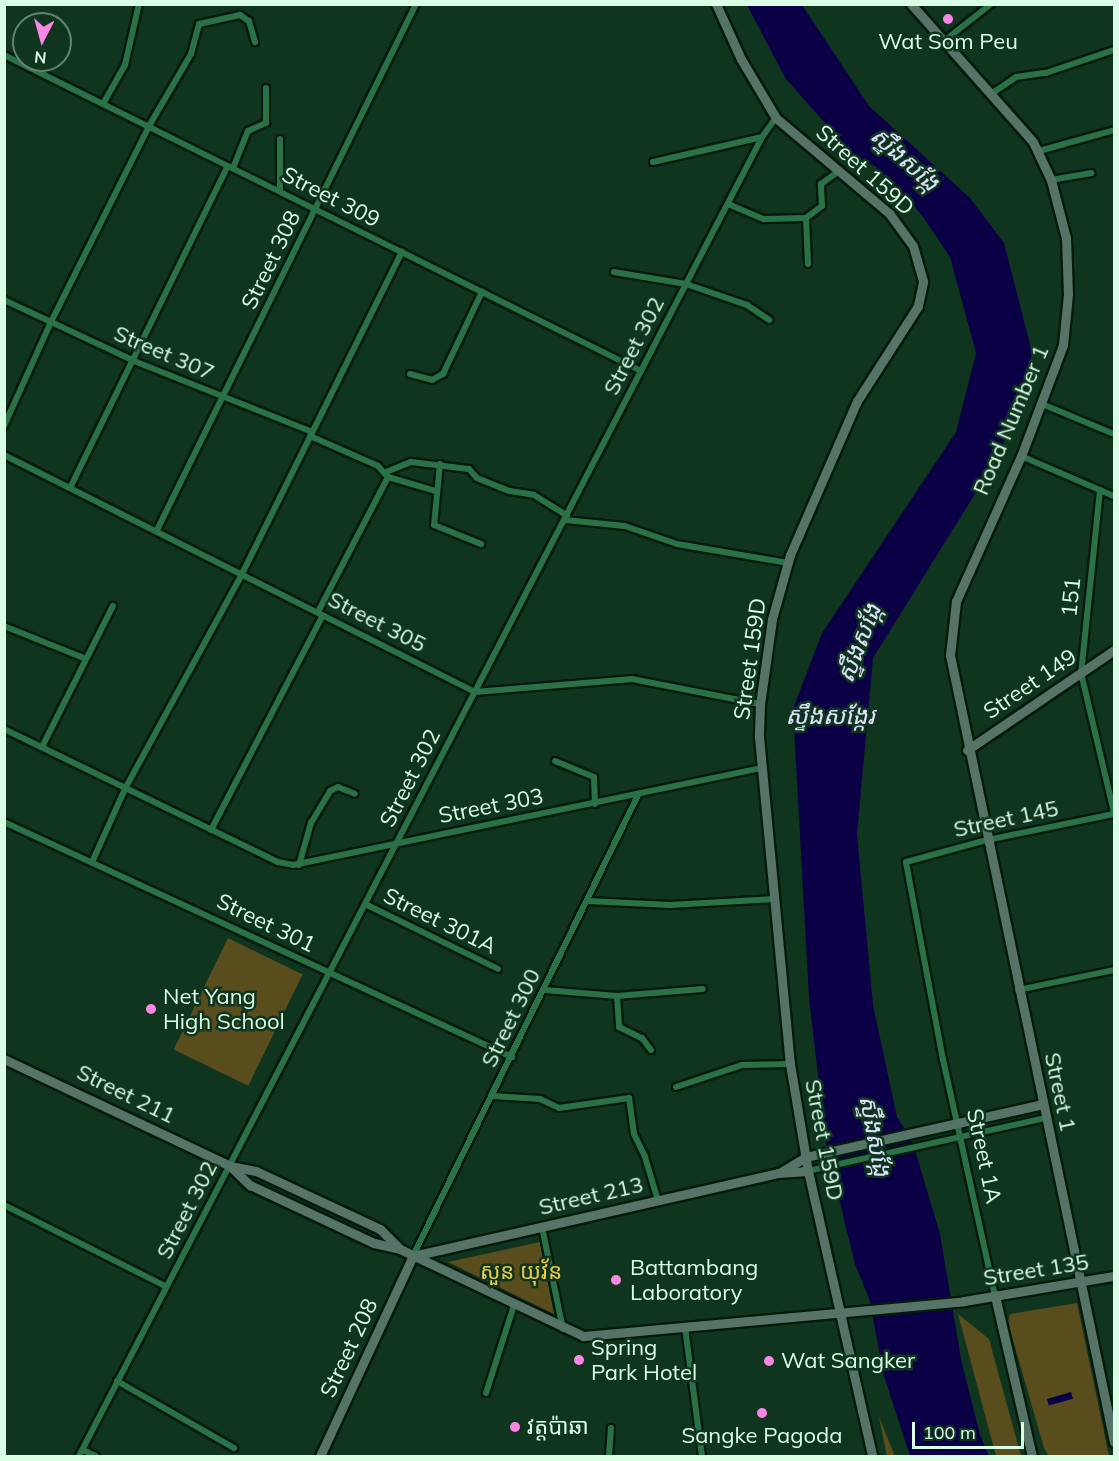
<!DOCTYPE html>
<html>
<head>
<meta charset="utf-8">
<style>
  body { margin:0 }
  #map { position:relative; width:1119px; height:1461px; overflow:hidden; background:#0f351f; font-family:Mulish,"Noto Sans Khmer",sans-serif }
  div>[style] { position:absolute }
  .green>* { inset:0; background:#594d1e; transform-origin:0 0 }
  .water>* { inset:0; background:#0b0046; transform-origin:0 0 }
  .roads { filter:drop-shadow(2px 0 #041a0d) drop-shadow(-2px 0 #041a0d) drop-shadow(0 2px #041a0d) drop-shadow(0 -2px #041a0d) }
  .street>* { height:6px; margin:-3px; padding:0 3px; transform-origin:3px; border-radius:3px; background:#2a7148 }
  .secondary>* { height:9px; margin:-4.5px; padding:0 4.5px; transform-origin:4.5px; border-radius:4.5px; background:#557366 }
  .dots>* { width:16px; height:16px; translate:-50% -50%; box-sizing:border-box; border:3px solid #0f351f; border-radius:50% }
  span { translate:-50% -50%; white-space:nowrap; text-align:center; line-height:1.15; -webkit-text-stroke:5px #0f351f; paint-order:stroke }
  .poi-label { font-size:22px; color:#dafde5 }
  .left { translate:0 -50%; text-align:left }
  .street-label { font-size:22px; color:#dafde5 }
  .park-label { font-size:22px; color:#e9c94c }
  .water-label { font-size:24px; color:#dbe1fb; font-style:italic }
  .frame { position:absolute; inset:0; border:6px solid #dafde5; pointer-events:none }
  .north { position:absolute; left:12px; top:12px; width:60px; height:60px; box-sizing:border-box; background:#0f351f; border:2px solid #60856e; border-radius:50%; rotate:186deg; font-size:16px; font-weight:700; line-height:24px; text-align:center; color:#dafde5 }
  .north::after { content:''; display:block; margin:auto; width:21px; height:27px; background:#fb87e5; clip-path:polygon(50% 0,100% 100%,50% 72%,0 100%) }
  .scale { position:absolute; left:912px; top:1422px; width:112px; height:27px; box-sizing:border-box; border:3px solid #dafde5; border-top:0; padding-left:8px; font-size:18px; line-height:21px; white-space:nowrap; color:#dafde5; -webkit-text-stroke:4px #0f351f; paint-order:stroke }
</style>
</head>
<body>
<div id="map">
  <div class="green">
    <i style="left:228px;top:938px;width:83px;height:124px;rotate:26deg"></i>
    <i style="clip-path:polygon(540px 1242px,554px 1314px,448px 1262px)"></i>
    <i style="clip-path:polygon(1077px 1303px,1109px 1456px,1049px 1456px,1044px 1448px,1008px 1323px,1010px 1314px)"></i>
    <i style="clip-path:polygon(958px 1314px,989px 1339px,1021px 1456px,996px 1456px)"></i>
    <i style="clip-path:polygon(879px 1417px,895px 1456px,887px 1456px)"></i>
  </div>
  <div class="water">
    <i style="clip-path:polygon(747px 5px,802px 5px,869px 106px,970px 198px,1004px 243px,1032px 352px,1024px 404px,983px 481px,873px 658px,857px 834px,873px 1005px,897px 1117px,912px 1140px,940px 1234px,961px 1359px,980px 1435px,989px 1456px,910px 1456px,883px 1373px,870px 1301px,855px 1264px,835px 1182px,830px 1170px,823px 1167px,828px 1162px,809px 998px,793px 709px,822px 633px,956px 432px,976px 353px,950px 257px,921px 214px,875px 166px,856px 158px,786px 79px)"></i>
    <i style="left:1071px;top:1392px;width:7px;height:25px;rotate:74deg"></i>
  </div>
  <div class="roads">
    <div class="street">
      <i style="left:944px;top:41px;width:60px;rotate:-38.2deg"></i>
      <i style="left:4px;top:55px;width:711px;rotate:26.38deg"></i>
      <i style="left:991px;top:94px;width:30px;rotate:-34deg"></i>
      <i style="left:1016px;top:77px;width:30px;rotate:-8deg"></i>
      <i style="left:1046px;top:73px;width:72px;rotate:-18.7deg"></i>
      <i style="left:103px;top:104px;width:45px;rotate:-60.6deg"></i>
      <i style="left:125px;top:65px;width:63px;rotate:-77.1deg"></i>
      <i style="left:1039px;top:151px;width:78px;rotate:-15.6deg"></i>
      <i style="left:653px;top:162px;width:112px;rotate:-12.9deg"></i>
      <i style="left:233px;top:168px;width:40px;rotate:-68deg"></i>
      <i style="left:248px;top:131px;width:20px;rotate:-24deg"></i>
      <i style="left:266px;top:123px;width:35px;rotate:-90deg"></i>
      <i style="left:1051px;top:180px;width:41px;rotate:-9.9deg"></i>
      <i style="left:280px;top:191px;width:52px;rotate:-90deg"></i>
      <i style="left:728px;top:204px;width:39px;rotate:23deg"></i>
      <i style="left:764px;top:219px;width:42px;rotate:-1.4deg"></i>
      <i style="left:806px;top:218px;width:46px;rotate:87.5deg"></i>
      <i style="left:806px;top:218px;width:20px;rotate:-37deg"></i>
      <i style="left:822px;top:206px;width:22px;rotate:-93deg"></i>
      <i style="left:821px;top:184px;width:22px;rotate:-36deg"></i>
      <i style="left:614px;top:272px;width:73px;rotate:9.5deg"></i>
      <i style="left:686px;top:284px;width:65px;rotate:19deg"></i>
      <i style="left:747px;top:305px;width:27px;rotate:34deg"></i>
      <i style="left:4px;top:300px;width:144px;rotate:25.1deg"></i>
      <i style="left:134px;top:361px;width:192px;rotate:21.7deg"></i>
      <i style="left:410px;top:374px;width:23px;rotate:15deg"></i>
      <i style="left:432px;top:380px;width:13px;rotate:-29deg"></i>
      <i style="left:443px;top:374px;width:91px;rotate:-64.6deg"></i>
      <i style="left:1042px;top:404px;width:78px;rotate:22.6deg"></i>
      <i style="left:4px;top:426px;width:114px;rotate:-65.7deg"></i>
      <i style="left:51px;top:322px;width:219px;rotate:-63.4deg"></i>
      <i style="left:149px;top:126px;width:83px;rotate:-59.7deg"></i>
      <i style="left:191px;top:54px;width:31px;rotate:-75deg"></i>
      <i style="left:199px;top:24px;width:42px;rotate:-12.4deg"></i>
      <i style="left:240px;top:15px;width:11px;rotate:34deg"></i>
      <i style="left:249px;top:21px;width:22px;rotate:74deg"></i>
      <i style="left:310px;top:436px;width:74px;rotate:23.8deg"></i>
      <i style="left:378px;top:466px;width:15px;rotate:48deg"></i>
      <i style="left:388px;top:477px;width:152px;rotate:117.4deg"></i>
      <i style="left:4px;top:455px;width:527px;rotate:26.71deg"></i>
      <i style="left:475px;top:692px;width:158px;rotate:-4.7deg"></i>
      <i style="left:632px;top:679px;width:130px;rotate:11.1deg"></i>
      <i style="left:1021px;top:456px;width:101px;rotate:23.3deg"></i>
      <i style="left:440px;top:464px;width:61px;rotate:95.6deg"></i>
      <i style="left:434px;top:525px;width:51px;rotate:22deg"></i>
      <i style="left:386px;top:472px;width:27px;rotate:-22deg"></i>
      <i style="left:411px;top:462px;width:58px;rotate:6.9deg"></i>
      <i style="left:469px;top:469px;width:12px;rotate:48deg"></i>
      <i style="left:477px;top:478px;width:35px;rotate:22deg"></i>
      <i style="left:510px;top:491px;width:24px;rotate:9deg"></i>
      <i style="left:534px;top:495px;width:39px;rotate:32deg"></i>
      <i style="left:388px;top:477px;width:50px;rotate:16.3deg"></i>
      <i style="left:71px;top:486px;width:356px;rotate:-63.9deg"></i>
      <i style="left:1100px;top:490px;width:184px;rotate:95.9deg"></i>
      <i style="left:1081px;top:673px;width:144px;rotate:76.7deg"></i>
      <i style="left:565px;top:520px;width:60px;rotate:5.7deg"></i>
      <i style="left:625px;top:526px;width:55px;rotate:19.1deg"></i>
      <i style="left:677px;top:544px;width:113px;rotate:9.7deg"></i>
      <i style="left:157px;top:530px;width:586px;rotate:-63.78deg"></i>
      <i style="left:4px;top:626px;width:88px;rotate:21.9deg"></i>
      <i style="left:4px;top:729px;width:305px;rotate:25.9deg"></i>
      <i style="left:278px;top:862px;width:15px;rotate:11deg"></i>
      <i style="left:293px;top:865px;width:479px;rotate:-11.7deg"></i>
      <i style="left:42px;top:747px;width:158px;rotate:-63.3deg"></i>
      <i style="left:555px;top:761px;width:42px;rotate:22.3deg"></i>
      <i style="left:594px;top:777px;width:27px;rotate:88deg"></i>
      <i style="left:4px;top:822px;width:560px;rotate:24.83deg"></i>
      <i style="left:211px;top:830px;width:242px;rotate:-62.5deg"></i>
      <i style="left:93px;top:860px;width:80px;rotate:-65.7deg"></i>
      <i style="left:126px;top:787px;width:243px;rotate:-61.4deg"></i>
      <i style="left:242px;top:574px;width:360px;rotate:-63.6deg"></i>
      <i style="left:299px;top:865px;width:44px;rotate:-74.1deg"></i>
      <i style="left:311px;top:823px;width:37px;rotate:-59deg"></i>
      <i style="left:330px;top:791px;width:9px;rotate:-27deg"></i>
      <i style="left:338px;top:787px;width:18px;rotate:22deg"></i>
      <i style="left:588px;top:901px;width:82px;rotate:2.8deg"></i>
      <i style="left:670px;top:905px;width:105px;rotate:-3.3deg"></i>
      <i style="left:365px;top:904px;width:148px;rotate:26deg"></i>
      <i style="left:545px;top:990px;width:72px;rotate:4.8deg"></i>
      <i style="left:617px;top:996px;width:86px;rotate:-4.7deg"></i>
      <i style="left:1018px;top:990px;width:98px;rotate:-11.8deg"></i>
      <i style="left:617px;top:996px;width:31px;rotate:86deg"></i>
      <i style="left:619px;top:1027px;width:25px;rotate:26deg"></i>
      <i style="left:642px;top:1038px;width:15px;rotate:53deg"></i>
      <i style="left:676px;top:1087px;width:70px;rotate:-18.4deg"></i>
      <i style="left:742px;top:1065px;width:48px;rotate:-1.2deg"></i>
      <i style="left:493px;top:1096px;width:47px;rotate:3.7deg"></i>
      <i style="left:540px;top:1099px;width:21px;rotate:25deg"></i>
      <i style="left:559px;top:1108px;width:71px;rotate:-8.1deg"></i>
      <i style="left:629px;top:1098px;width:36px;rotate:82deg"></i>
      <i style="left:634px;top:1134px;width:25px;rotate:64deg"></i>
      <i style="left:645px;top:1157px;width:46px;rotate:73.5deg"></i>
      <i style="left:808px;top:1171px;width:243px;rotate:-12.6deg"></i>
      <i style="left:4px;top:1205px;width:182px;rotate:26.7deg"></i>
      <i style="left:542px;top:1227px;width:104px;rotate:78.4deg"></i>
      <i style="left:413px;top:1256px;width:513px;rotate:-63.98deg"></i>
      <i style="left:995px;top:1296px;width:242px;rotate:-102.4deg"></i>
      <i style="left:943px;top:1060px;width:201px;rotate:-100.6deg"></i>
      <i style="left:906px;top:862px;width:84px;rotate:-15.2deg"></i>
      <i style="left:987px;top:840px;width:130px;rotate:-11.6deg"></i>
      <i style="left:685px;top:1327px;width:130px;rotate:82.5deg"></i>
      <i style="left:117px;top:1381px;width:135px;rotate:29.8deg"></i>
      <i style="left:486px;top:1393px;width:92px;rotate:-72.3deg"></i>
      <i style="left:83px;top:1450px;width:14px;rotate:25deg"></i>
      <i style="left:79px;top:1456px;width:1485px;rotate:-62.62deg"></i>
      <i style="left:762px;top:137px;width:24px;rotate:-54deg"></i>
      <i style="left:609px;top:1456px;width:28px;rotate:-86deg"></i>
    </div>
    <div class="secondary">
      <i style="left:716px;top:4px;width:60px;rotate:65.6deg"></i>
      <i style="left:741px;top:59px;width:69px;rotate:59.3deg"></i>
      <i style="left:776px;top:118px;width:148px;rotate:40.1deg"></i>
      <i style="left:889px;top:213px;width:41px;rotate:54deg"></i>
      <i style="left:913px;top:246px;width:37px;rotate:74deg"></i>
      <i style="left:923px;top:282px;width:25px;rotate:102deg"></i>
      <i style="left:918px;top:306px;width:113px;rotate:122.7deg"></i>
      <i style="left:857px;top:401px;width:168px;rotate:113.5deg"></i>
      <i style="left:790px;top:555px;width:66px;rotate:105.7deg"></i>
      <i style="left:772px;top:619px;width:86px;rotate:98deg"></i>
      <i style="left:760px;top:704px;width:33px;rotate:92deg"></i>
      <i style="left:759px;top:737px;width:328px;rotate:84.6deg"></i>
      <i style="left:790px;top:1064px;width:109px;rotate:80.5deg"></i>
      <i style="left:808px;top:1171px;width:292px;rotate:77.3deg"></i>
      <i style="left:911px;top:4px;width:184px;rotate:48.5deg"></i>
      <i style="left:1033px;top:142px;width:42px;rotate:64.7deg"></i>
      <i style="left:1051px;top:180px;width:60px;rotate:75.5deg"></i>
      <i style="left:1066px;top:238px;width:56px;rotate:88deg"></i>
      <i style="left:1068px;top:294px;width:51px;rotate:95.6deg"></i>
      <i style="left:1063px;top:345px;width:119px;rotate:110.7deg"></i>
      <i style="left:1021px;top:456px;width:159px;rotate:114.1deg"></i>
      <i style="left:956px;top:601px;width:54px;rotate:96.3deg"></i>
      <i style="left:950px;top:655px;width:804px;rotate:78.23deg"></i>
      <i style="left:967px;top:750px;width:178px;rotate:-34.2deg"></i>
      <i style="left:4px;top:1059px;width:250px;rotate:25.3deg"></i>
      <i style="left:230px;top:1166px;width:26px;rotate:11deg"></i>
      <i style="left:256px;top:1171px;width:137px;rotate:25.1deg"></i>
      <i style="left:380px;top:1229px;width:27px;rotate:45deg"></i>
      <i style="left:230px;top:1166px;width:28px;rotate:44deg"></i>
      <i style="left:250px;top:1185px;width:137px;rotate:25.1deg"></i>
      <i style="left:374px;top:1243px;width:27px;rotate:13deg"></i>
      <i style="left:400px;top:1249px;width:203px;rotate:25.4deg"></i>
      <i style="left:583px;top:1336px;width:383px;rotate:-5.2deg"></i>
      <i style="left:964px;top:1301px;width:152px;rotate:-9.5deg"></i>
      <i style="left:779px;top:1173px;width:31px;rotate:-31deg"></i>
      <i style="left:806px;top:1157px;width:243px;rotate:-12.6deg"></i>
      <i style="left:995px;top:1296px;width:164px;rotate:77deg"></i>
      <i style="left:320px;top:1456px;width:221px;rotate:-65.1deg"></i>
      <i style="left:413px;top:1256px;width:374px;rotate:-12.8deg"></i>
      <i style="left:778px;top:1173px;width:30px;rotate:-4deg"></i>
    </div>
  </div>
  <div class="dots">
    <i style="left:948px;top:19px;background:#fb87e5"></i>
    <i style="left:151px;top:1009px;background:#fb87e5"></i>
    <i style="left:616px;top:1280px;background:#fb87e5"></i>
    <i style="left:579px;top:1360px;background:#fb87e5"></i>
    <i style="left:769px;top:1361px;background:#fb87e5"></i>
    <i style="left:762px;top:1413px;background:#fb87e5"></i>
    <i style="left:515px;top:1427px;background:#fb87e5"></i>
  </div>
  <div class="poi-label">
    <span style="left:948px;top:42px">Wat Som Peu</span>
    <span class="left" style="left:163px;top:1009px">Net Yang<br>High School</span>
    <span class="left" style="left:630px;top:1280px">Battambang<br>Laboratory</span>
    <span class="left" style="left:591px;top:1360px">Spring<br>Park Hotel</span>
    <span class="left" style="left:781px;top:1361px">Wat Sangker</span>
    <span class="left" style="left:527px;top:1427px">វត្តប៉ាឆា</span>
    <span style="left:762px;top:1436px">Sangke Pagoda</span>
  </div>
  <div class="street-label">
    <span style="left:865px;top:170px;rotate:42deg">Street 159D</span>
    <span style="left:331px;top:197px;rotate:27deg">Street 309</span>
    <span style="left:271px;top:260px;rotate:-64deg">Street 308</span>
    <span style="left:634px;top:346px;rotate:-63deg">Street 302</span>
    <span style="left:164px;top:353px;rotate:23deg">Street 307</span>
    <span style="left:1011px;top:420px;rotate:-67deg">Road Number 1</span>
    <span style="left:1071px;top:597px;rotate:-84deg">151</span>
    <span style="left:377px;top:622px;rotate:27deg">Street 305</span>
    <span style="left:750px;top:659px;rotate:-82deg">Street 159D</span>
    <span style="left:1030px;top:684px;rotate:-34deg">Street 149</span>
    <span style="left:410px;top:778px;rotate:-63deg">Street 302</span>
    <span style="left:491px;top:806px;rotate:-11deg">Street 303</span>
    <span style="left:1006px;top:819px;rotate:-12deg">Street 145</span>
    <span style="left:440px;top:921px;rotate:26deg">Street 301A</span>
    <span style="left:266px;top:923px;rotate:26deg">Street 301</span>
    <span style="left:511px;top:1018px;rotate:-64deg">Street 300</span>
    <span style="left:1060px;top:1092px;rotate:78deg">Street 1</span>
    <span style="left:126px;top:1094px;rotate:26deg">Street 211</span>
    <span style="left:824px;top:1140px;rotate:79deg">Street 159D</span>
    <span style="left:984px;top:1156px;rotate:78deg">Street 1A</span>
    <span style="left:591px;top:1196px;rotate:-13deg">Street 213</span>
    <span style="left:187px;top:1210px;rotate:-63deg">Street 302</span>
    <span style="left:1036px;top:1270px;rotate:-9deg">Street 135</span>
    <span style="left:349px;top:1348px;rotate:-65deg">Street 208</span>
  </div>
  <div class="park-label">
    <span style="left:521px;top:1272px">សួន យុវ័ន</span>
  </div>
  <div class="water-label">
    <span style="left:905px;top:159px;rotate:42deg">ស្ទឹងសង្កែ</span>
    <span style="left:859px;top:643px;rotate:-69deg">ស្ទឹងសង្កែ</span>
    <span style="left:830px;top:716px">ស្ទឹងសង្កែរ</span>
    <span style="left:875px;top:1136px;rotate:79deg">ស្ទឹងសង្កែ</span>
  </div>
  <div class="frame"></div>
  <div class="north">N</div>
  <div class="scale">100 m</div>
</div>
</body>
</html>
